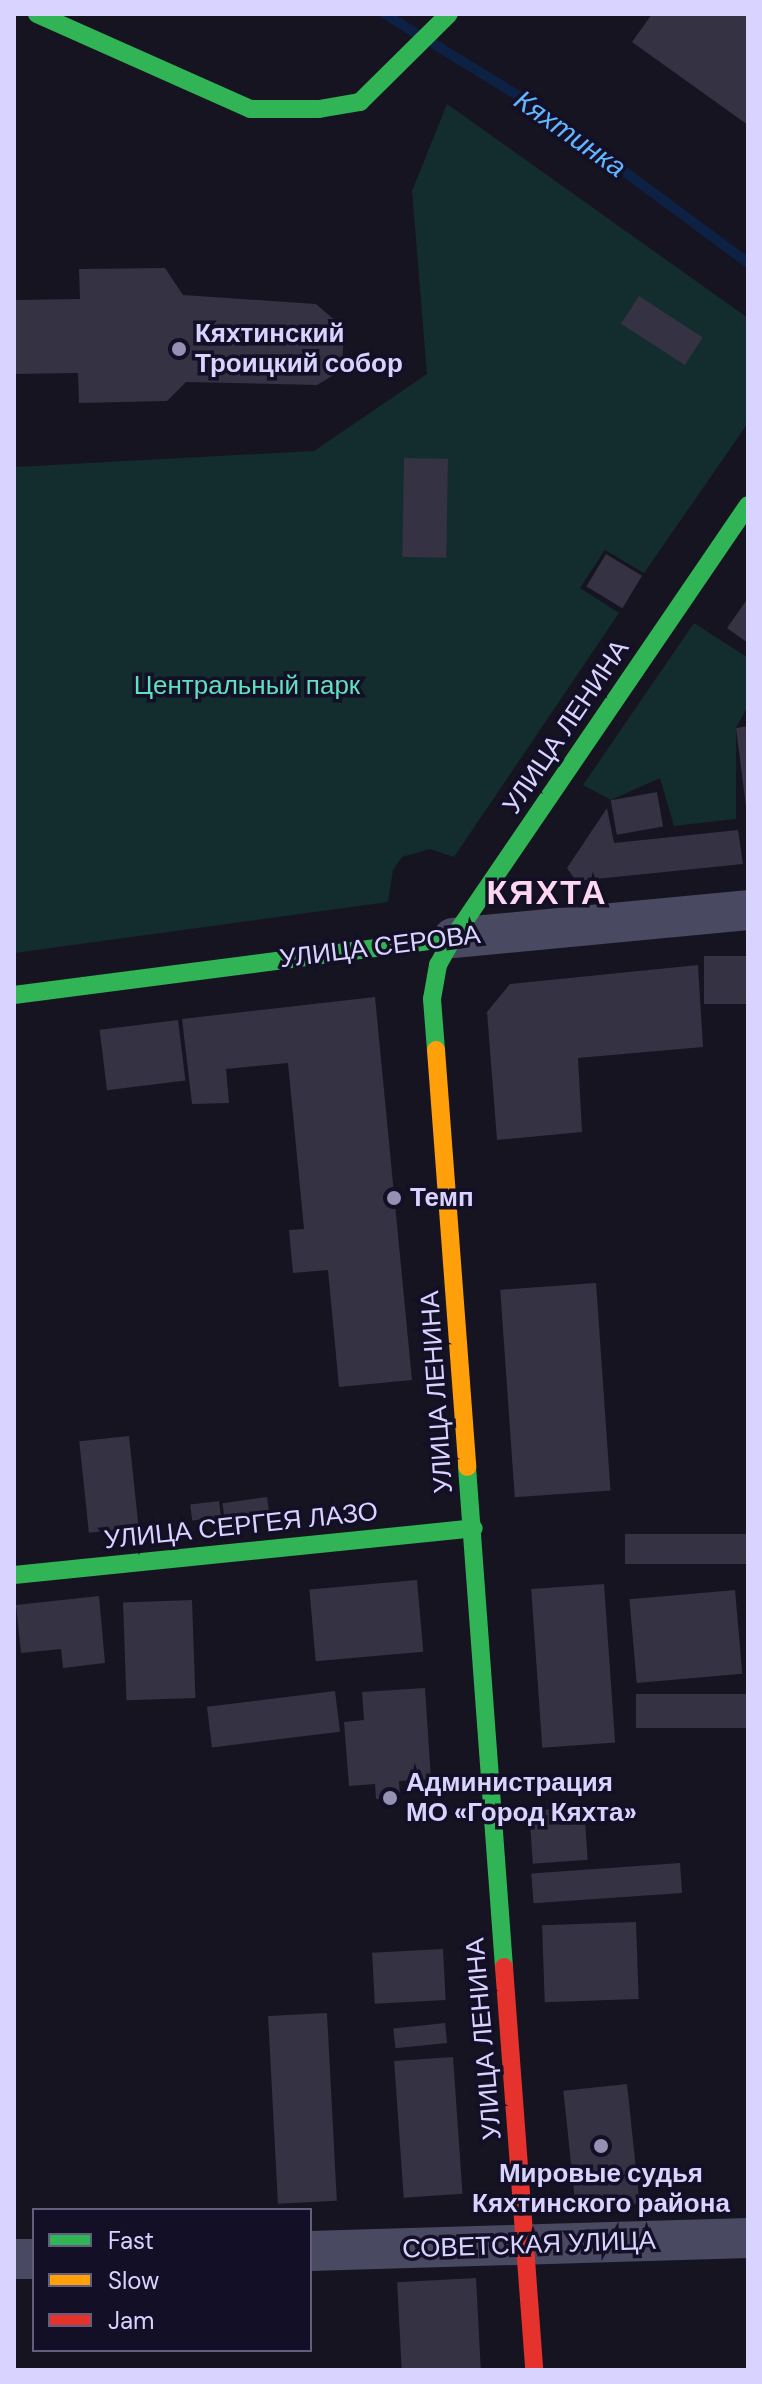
<!DOCTYPE html>
<html>
<head>
<meta charset="utf-8">
<style>
  body { margin:0 }
  #map { position:relative; width:762px; height:2384px; overflow:hidden; background:#161421; font-family:"DM Sans",sans-serif }
  div>[style] { position:absolute }
  .green>* { inset:0; background:#132c2d }
  .stream>* { height:10px; margin:-5px; padding:0 5px; transform-origin:5px; border-radius:5px; background:#0d2144 }
  .building>* { inset:0; background:#343243; transform-origin:0 0 }
  .street>* { height:40px; margin:-20px; padding:0 20px; transform-origin:20px; border-radius:20px; background:#4a4962 }
  .fast>* { height:18px; margin:-9px; padding:0 9px; transform-origin:9px; border-radius:9px; background:#30b455 }
  .slow>* { height:18px; margin:-9px; padding:0 9px; transform-origin:9px; border-radius:9px; background:#ff9f0a }
  .jam>* { height:18px; margin:-9px; padding:0 9px; transform-origin:9px; border-radius:9px; background:#e5322d }
  .dots>* { width:22px; height:22px; translate:-50% -50%; box-sizing:border-box; border:4px solid #130f26; border-radius:50% }
  span { translate:-50% -50%; white-space:nowrap; text-align:center; line-height:1.15; -webkit-text-stroke:7px #130f26; paint-order:stroke }
  .poi-label { font-size:26px; color:#d9d4ff; font-weight:700 }
  .left { translate:0 -50%; text-align:left }
  .park-label { font-size:26px; color:#5fe0c0 }
  .street-label { font-size:26px; color:#d9d4ff }
  .water-label { font-size:28px; color:#62b6ff; font-style:italic }
  .district-label { font-size:34px; color:#ffd6f0; font-weight:700; letter-spacing:2px }
  .frame { position:absolute; inset:0; border:16px solid #d9d4ff; pointer-events:none }
  .legend { position:absolute; left:32px; top:2208px; width:280px; height:144px; box-sizing:border-box; background:#130f26; border:2px solid #625e7d; margin:0; padding:10px 14px; list-style:none; font-size:24px; color:#d9d4ff }
  .legend li { display:flex; align-items:center; gap:16px; height:40px }
  .legend b { width:40px; border:2px solid #625e7d }
</style>
</head>
<body>
<div id="map">
  <div class="green">
    <i style="clip-path:polygon(447px 104px,748px 318px,748px 423px,644px 573px,605px 550px,580px 588px,619px 613px,454px 857px,430px 849px,402px 857px,393px 870px,388px 902px,14px 953px,14px 467px,314px 451px,427px 374px,412px 191px)"></i>
    <i style="clip-path:polygon(694px 623px,748px 658px,748px 706px,736px 728px,736px 819px,674px 826px,660px 778px,611px 800px,583px 785px)"></i>
  </div>
  <div class="stream">
    <i style="left:385px;top:14px;width:34px;rotate:32deg"></i>
    <i style="left:434px;top:44px;width:124px;rotate:31.5deg"></i>
    <i style="left:540px;top:109px;width:259px;rotate:36.5deg"></i>
  </div>
  <div class="building">
    <i style="clip-path:polygon(652px 14px,748px 14px,748px 125px,632px 42px)"></i>
    <i style="clip-path:polygon(165px 268px,183px 295px,316px 304px,344px 328px,342px 370px,317px 385px,186px 382px,167px 401px,79px 403px,78px 373px,14px 374px,14px 300px,80px 299px,79px 269px)"></i>
    <i style="left:639px;top:296px;width:76px;height:33px;rotate:33deg"></i>
    <i style="left:404px;top:458px;width:44px;height:99px;rotate:1deg"></i>
    <i style="left:606px;top:554px;width:42px;height:38px;rotate:31deg"></i>
    <i style="clip-path:polygon(748px 598px,748px 643px,727px 628px)"></i>
    <i style="clip-path:polygon(748px 726px,748px 807px,746px 807px,736px 728px)"></i>
    <i style="left:657px;top:792px;width:35px;height:47px;rotate:80deg"></i>
    <i style="clip-path:polygon(607px 808px,614px 843px,738px 830px,743px 864px,576px 881px,567px 868px)"></i>
    <i style="left:748px;top:956px;width:48px;height:44px;rotate:90deg"></i>
    <i style="clip-path:polygon(698px 965px,703px 1047px,578px 1058px,582px 1132px,497px 1140px,487px 1012px,510px 984px)"></i>
    <i style="clip-path:polygon(375px 997px,412px 1380px,339px 1387px,328px 1270px,293px 1273px,289px 1230px,304px 1229px,288px 1063px,226px 1069px,229px 1103px,192px 1104px,182px 1019px)"></i>
    <i style="left:178px;top:1020px;width:61px;height:79px;rotate:83deg"></i>
    <i style="left:596px;top:1283px;width:208px;height:96px;rotate:86deg"></i>
    <i style="left:129px;top:1436px;width:92px;height:50px;rotate:84deg"></i>
    <i style="left:267px;top:1497px;width:15px;height:45px;rotate:82deg"></i>
    <i style="left:219px;top:1501px;width:16px;height:29px;rotate:83deg"></i>
    <i style="left:748px;top:1534px;width:30px;height:123px;rotate:90deg"></i>
    <i style="left:417px;top:1580px;width:72px;height:108px;rotate:85deg"></i>
    <i style="left:604px;top:1584px;width:159px;height:73px;rotate:86deg"></i>
    <i style="left:735px;top:1590px;width:84px;height:106px;rotate:85deg"></i>
    <i style="clip-path:polygon(99px 1596px,105px 1663px,63px 1668px,61px 1649px,21px 1653px,16px 1605px)"></i>
    <i style="left:192px;top:1600px;width:98px;height:69px;rotate:88deg"></i>
    <i style="clip-path:polygon(425px 1688px,431px 1779px,399px 1781px,400px 1797px,376px 1799px,375px 1784px,349px 1786px,344px 1722px,364px 1720px,362px 1692px)"></i>
    <i style="left:335px;top:1691px;width:41px;height:129px;rotate:83deg"></i>
    <i style="left:748px;top:1694px;width:34px;height:112px;rotate:90deg"></i>
    <i style="left:584px;top:1807px;width:53px;height:55px;rotate:86deg"></i>
    <i style="left:680px;top:1863px;width:30px;height:149px;rotate:86deg"></i>
    <i style="left:636px;top:1922px;width:77px;height:94px;rotate:88deg"></i>
    <i style="left:443px;top:1949px;width:51px;height:71px;rotate:87deg"></i>
    <i style="left:327px;top:2013px;width:188px;height:59px;rotate:87deg"></i>
    <i style="left:445px;top:2023px;width:20px;height:52px;rotate:84deg"></i>
    <i style="left:453px;top:2057px;width:137px;height:59px;rotate:86deg"></i>
    <i style="left:627px;top:2084px;width:120px;height:64px;rotate:84deg"></i>
    <i style="left:476px;top:2278px;width:92px;height:79px;rotate:87deg"></i>
  </div>
  <div class="street">
    <i style="left:453px;top:938px;width:296px;rotate:-5.4deg"></i>
    <i style="left:310px;top:2251px;width:438px;rotate:-1.7deg"></i>
    <i style="left:14px;top:2259px;width:20px"></i>
  </div>
  <div class="fast">
    <i style="left:37px;top:14px;width:233px;rotate:24deg"></i>
    <i style="left:250px;top:109px;width:69px"></i>
    <i style="left:319px;top:109px;width:42px;rotate:-9.7deg"></i>
    <i style="left:360px;top:102px;width:125px;rotate:-44.7deg"></i>
    <i style="left:14px;top:995px;width:443px;rotate:-7.4deg"></i>
    <i style="left:436px;top:1050px;width:51px;rotate:-94.5deg"></i>
    <i style="left:432px;top:999px;width:35px;rotate:-80deg"></i>
    <i style="left:438px;top:965px;width:31px;rotate:-61deg"></i>
    <i style="left:453px;top:938px;width:524px;rotate:-55.73deg"></i>
    <i style="left:467px;top:1467px;width:501px;rotate:85.77deg"></i>
    <i style="left:14px;top:1575px;width:462px;rotate:-5.8deg"></i>
  </div>
  <div class="slow">
    <i style="left:436px;top:1050px;width:418px;rotate:85.7deg"></i>
  </div>
  <div class="jam">
    <i style="left:504px;top:1967px;width:404px;rotate:85.7deg"></i>
  </div>
  <div class="dots">
    <i style="left:179px;top:349px;background:#9591b1"></i>
    <i style="left:394px;top:1198px;background:#9591b1"></i>
    <i style="left:390px;top:1798px;background:#9591b1"></i>
    <i style="left:601px;top:2146px;background:#9591b1"></i>
  </div>
  <div class="poi-label">
    <span class="left" style="left:195px;top:349px">Кяхтинский<br>Троицкий собор</span>
    <span class="left" style="left:410px;top:1198px">Темп</span>
    <span class="left" style="left:406px;top:1798px">Администрация<br>МО «Город Кяхта»</span>
    <span style="left:601px;top:2189px">Мировые судья<br>Кяхтинского района</span>
  </div>
  <div class="park-label">
    <span style="left:247px;top:686px">Центральный парк</span>
  </div>
  <div class="street-label">
    <span style="left:566px;top:727px;rotate:-56deg">УЛИЦА ЛЕНИНА</span>
    <span style="left:380px;top:947px;rotate:-7deg">УЛИЦА СЕРОВА</span>
    <span style="left:437px;top:1392px;rotate:-94deg">УЛИЦА ЛЕНИНА</span>
    <span style="left:241px;top:1526px;rotate:-6deg">УЛИЦА СЕРГЕЯ ЛАЗО</span>
    <span style="left:484px;top:2039px;rotate:-95deg">УЛИЦА ЛЕНИНА</span>
    <span style="left:529px;top:2245px;rotate:-2deg">СОВЕТСКАЯ УЛИЦА</span>
  </div>
  <div class="water-label">
    <span style="left:570px;top:134px;rotate:35deg">Кяхтинка</span>
  </div>
  <div class="district-label">
    <span style="left:547px;top:893px">КЯХТА</span>
  </div>
  <div class="frame"></div>
  <ul class="legend">
  <li><b style="height:10px;background:#30b455"></b>Fast</li>
  <li><b style="height:10px;background:#ff9f0a"></b>Slow</li>
  <li><b style="height:10px;background:#e5322d"></b>Jam</li>
  </ul>
</div>
</body>
</html>
